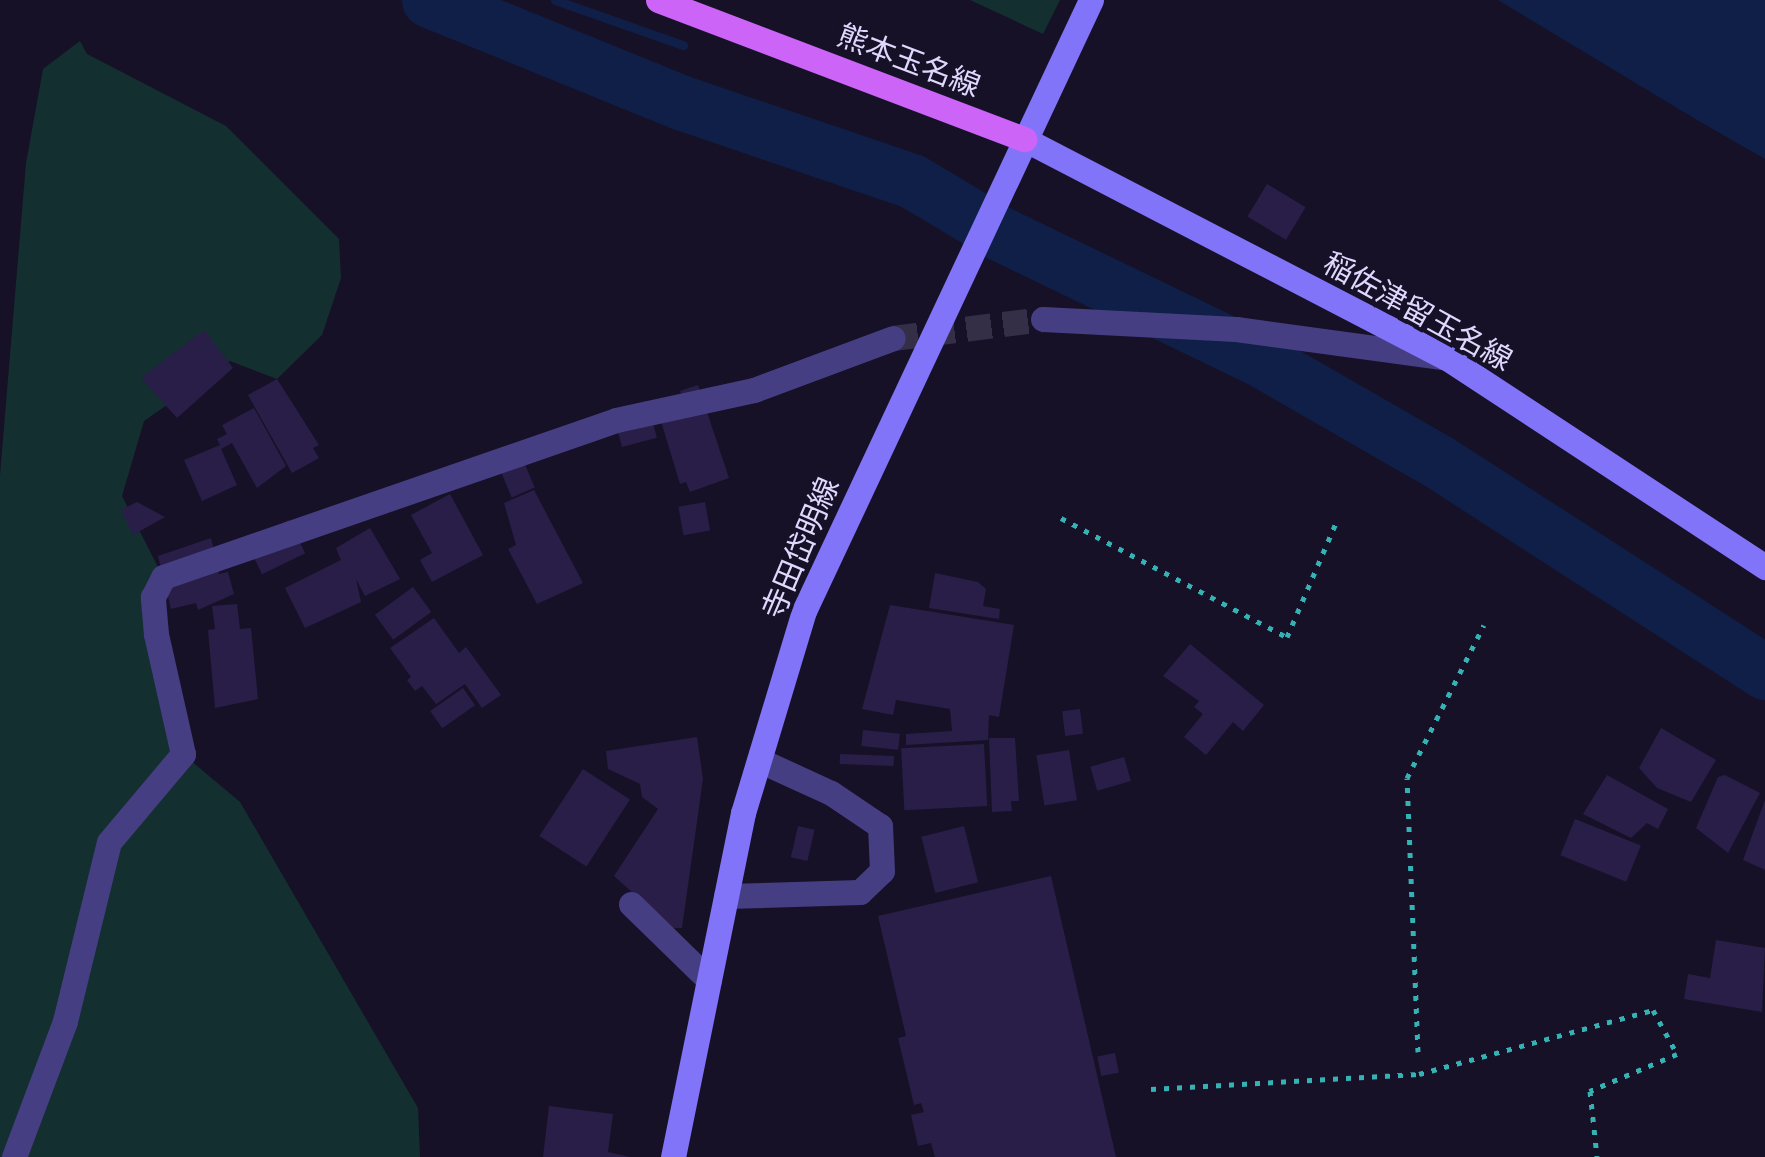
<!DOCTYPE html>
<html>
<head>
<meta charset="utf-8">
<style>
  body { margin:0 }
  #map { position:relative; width:1765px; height:1157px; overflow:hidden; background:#161127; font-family:Manrope,"Noto Sans JP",sans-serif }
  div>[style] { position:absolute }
  .green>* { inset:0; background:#142f30 }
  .water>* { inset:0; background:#0f1f47 }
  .stream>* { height:9px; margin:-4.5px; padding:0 4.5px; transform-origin:4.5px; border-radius:4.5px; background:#0f1f47 }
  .river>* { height:55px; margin:-27.5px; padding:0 27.5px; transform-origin:27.5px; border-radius:27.5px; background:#0f1f47 }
  .building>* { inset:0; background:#291e47; transform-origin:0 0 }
  .minor-tunnel>* { height:25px; margin-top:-12.5px; transform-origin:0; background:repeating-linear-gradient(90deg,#342f47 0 25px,transparent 0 37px) }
  .path>* { height:5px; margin-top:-2.5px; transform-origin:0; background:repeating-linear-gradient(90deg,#35b2b4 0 5px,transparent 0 13px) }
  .minor>* { height:25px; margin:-12.5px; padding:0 12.5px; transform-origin:12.5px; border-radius:12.5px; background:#463e83 }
  .secondary>* { height:25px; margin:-12.5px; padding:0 12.5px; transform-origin:12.5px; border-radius:12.5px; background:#8174f9 }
  .primary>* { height:25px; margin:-12.5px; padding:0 12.5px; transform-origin:12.5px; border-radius:12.5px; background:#cc64f8 }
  span { translate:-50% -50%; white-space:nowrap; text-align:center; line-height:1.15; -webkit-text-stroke:8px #161127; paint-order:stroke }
  .street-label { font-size:30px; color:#dfd8fd }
</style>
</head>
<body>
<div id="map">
  <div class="green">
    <i style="clip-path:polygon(970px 0,1060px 0,1043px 34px)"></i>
    <i style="clip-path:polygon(80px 41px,87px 54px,226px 126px,339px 239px,341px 278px,322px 335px,277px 379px,230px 361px,144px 421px,122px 496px,163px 577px,155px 625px,183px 754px,240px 802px,418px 1108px,420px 1157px,0 1157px,0 475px,26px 163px,43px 69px)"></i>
  </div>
  <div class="water">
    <i style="clip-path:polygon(1498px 0,1765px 0,1765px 159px,1697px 120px)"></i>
  </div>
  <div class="stream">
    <i style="left:555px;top:0;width:136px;rotate:19.4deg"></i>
  </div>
  <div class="river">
    <i style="left:429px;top:0;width:271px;rotate:22.1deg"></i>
    <i style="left:680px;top:102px;width:245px;rotate:18.8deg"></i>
    <i style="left:912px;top:181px;width:104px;rotate:30.8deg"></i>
    <i style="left:1001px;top:234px;width:285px;rotate:25.8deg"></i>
    <i style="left:1258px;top:358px;width:209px;rotate:29.9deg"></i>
    <i style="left:1439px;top:462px;width:388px;rotate:32.8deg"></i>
  </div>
  <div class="building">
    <i style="left:1267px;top:184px;width:45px;height:38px;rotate:31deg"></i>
    <i style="clip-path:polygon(204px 330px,233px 368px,177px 418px,141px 378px)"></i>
    <i style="clip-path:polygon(277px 379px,319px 445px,313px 448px,319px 458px,292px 473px,248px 395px)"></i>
    <i style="clip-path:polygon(698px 385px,729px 478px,690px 492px,686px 482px,680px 484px,660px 418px,683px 401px,680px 391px)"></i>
    <i style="left:647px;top:401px;width:38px;height:36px;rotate:75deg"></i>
    <i style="clip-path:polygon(254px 408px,286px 466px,257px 488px,232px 443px,221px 449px,237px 485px,202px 501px,184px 460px,220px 445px,217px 439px,227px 434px,222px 425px)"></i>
    <i style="left:523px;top:460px;width:30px;height:25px;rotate:67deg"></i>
    <i style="clip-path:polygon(534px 490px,583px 583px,537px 604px,508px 549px,516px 545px,504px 503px)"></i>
    <i style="clip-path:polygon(450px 494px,483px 555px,432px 582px,420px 560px,432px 553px,411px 515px)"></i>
    <i style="clip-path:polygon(137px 502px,165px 517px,133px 535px,121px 510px)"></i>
    <i style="left:705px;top:502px;width:29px;height:27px;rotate:80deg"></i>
    <i style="left:289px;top:520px;width:37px;height:48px;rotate:64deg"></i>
    <i style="clip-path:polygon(370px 528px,400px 579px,365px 596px,356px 579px,361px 602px,305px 628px,285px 588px,341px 560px,336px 548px)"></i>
    <i style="clip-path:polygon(211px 538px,219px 574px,228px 572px,234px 594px,198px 610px,196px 603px,171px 609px,158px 556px)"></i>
    <i style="clip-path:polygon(935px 573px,978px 582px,986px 589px,983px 606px,1000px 609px,999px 619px,929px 608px)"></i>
    <i style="left:413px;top:587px;width:31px;height:47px;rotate:54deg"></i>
    <i style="clip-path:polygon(237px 604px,240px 629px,251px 628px,258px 699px,215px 708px,208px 630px,215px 629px,212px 606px)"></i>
    <i style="clip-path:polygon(890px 605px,1014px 625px,999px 717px,989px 715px,988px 740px,906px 745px,906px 734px,952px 731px,950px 709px,896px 700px,893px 715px,862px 709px)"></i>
    <i style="clip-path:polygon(434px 618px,459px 653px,466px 647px,501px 695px,482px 708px,465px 684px,436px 704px,422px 686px,415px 691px,407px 680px,411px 677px,390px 648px)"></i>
    <i style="clip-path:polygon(1190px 644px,1264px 705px,1243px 731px,1233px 722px,1206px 755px,1184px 737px,1203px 714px,1194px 707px,1199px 701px,1163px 676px)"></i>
    <i style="left:463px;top:688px;width:21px;height:40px;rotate:55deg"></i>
    <i style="left:1080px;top:709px;width:25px;height:18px;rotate:83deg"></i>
    <i style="clip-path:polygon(1661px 728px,1716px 760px,1691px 802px,1657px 788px,1639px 768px)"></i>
    <i style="left:863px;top:730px;width:37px;height:16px;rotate:6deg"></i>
    <i style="clip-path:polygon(697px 737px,703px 779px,682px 928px,672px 928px,614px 876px,658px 809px,642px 797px,640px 784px,608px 769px,606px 751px)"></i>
    <i style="clip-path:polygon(989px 738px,1015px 738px,1019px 801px,1011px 801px,1012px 811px,992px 812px)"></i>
    <i style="left:984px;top:744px;width:62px;height:83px;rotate:87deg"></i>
    <i style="left:1069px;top:750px;width:51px;height:33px;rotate:81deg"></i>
    <i style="left:840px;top:754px;width:54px;height:10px;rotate:2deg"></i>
    <i style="left:1124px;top:757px;width:25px;height:35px;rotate:74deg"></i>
    <i style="left:583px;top:769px;width:56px;height:80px;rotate:33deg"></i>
    <i style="clip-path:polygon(1607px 775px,1668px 809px,1658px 829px,1647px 823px,1631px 838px,1583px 814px)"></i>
    <i style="clip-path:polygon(1725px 775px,1760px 793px,1728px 853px,1696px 828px,1718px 777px)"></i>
    <i style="clip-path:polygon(1765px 800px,1765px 870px,1743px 860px)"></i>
    <i style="left:1575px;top:819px;width:71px;height:39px;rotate:22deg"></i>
    <i style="left:798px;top:826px;width:17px;height:32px;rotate:13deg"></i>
    <i style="left:964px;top:826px;width:58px;height:44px;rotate:76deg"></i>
    <i style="clip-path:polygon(1051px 876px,1116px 1157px,935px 1157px,931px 1143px,918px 1146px,911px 1115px,924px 1112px,921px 1103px,914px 1105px,898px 1038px,906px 1036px,878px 916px)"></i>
    <i style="clip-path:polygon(1716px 940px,1765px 948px,1762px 1012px,1684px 999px,1688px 974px,1710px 978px)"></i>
    <i style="left:1115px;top:1053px;width:20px;height:18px;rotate:79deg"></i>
    <i style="clip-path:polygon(549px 1106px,613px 1114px,608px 1152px,630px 1157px,543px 1157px)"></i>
  </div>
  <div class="minor-tunnel">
    <i style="left:893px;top:338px;width:151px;rotate:-7.2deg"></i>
  </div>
  <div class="path">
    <i style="left:1061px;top:518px;width:255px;rotate:27.8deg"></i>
    <i style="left:1287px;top:637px;width:129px;rotate:-66.8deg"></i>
    <i style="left:1418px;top:1052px;width:274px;rotate:-92.3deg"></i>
    <i style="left:1407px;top:778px;width:171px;rotate:-63.3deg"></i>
    <i style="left:1151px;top:1089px;width:268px;rotate:-3.2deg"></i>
    <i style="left:1419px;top:1074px;width:243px;rotate:-15.3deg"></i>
    <i style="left:1653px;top:1010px;width:50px;rotate:61.4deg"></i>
    <i style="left:1677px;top:1054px;width:95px;rotate:157deg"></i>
    <i style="left:1590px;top:1091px;width:66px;rotate:83.9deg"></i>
  </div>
  <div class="minor">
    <i style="left:1043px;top:319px;width:193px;rotate:3deg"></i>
    <i style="left:1236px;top:329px;width:206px;rotate:7.8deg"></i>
    <i style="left:726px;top:896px;width:134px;rotate:-1.7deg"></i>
    <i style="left:860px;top:892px;width:30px;rotate:-44deg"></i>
    <i style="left:882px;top:871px;width:45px;rotate:-92.5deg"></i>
    <i style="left:880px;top:826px;width:59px;rotate:-146deg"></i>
    <i style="left:831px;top:793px;width:79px;rotate:-155.4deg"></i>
    <i style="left:631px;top:904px;width:109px;rotate:44.3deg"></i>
    <i style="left:14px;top:1157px;width:145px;rotate:-69.4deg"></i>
    <i style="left:65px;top:1021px;width:184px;rotate:-76.2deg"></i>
    <i style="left:109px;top:842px;width:115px;rotate:-49.9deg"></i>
    <i style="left:183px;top:754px;width:123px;rotate:-102.7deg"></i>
    <i style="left:156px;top:634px;width:37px;rotate:-95deg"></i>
    <i style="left:153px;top:597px;width:22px;rotate:-63deg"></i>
    <i style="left:163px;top:577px;width:479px;rotate:-19.1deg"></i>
    <i style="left:616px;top:420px;width:141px;rotate:-12.3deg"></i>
    <i style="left:754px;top:390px;width:148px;rotate:-20.5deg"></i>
  </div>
  <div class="secondary">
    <i style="left:1024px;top:139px;width:476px;rotate:27.4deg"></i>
    <i style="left:1447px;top:358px;width:381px;rotate:33.3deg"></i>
    <i style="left:673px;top:1157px;width:351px;rotate:-78.5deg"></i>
    <i style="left:743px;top:813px;width:211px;rotate:-73.2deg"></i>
    <i style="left:804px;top:611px;width:675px;rotate:-64.84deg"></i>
  </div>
  <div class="primary">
    <i style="left:658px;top:0;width:392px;rotate:20.8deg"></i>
  </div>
  <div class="street-label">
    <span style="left:909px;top:60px;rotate:21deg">熊本玉名線</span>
    <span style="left:1418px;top:311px;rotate:29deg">稲佐津留玉名線</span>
    <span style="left:800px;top:548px;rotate:-67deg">寺田岱明線</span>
  </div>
</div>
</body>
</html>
